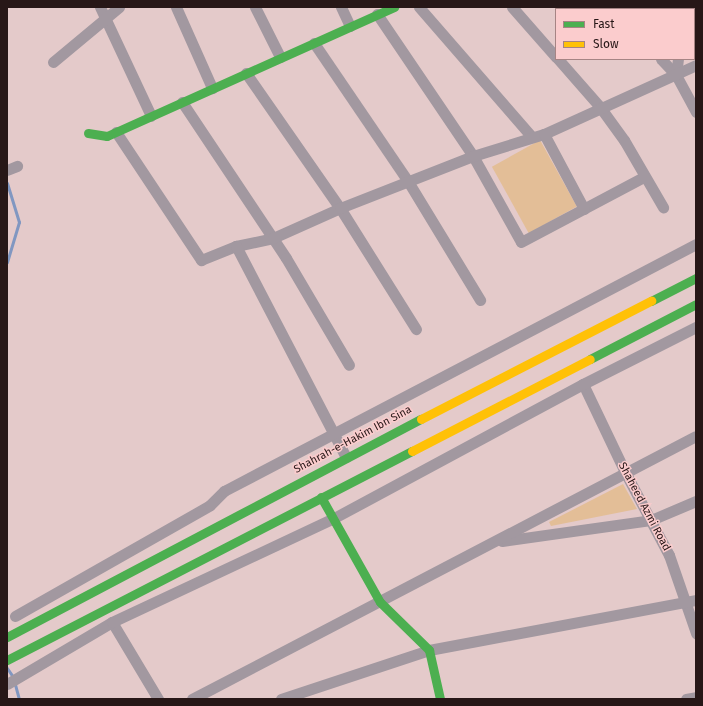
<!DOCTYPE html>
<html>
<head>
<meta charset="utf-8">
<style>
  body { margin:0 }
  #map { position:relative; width:703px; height:706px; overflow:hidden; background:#e4caca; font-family:"Fira Sans",sans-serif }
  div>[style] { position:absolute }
  .green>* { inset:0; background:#e3be97; transform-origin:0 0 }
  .stream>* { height:3px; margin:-1.5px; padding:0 1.5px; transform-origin:1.5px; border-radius:1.5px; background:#8197c1 }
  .street>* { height:11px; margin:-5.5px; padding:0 5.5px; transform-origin:5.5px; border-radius:5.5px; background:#a298a0 }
  .fast>* { height:9px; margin:-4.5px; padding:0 4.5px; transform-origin:4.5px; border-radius:4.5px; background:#4caf50 }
  .slow>* { height:9px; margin:-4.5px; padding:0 4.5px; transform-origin:4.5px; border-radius:4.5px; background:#ffc107 }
  span { translate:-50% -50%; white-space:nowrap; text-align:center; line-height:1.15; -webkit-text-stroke:3px #fbcccd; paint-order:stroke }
  .street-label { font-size:11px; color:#271717 }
  .frame { position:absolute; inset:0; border:8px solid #271717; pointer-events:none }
  .legend { position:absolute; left:555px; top:8px; width:140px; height:52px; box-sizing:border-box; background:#fbcccd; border:1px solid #a68484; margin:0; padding:5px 7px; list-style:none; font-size:12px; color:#271717 }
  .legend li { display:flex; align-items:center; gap:8px; height:20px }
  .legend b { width:20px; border:1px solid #a68484 }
</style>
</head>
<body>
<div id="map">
  <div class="green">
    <i style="left:540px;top:140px;width:76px;height:55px;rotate:61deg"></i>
    <i style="clip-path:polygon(623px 484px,637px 509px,551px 526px,549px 522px)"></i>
  </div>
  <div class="stream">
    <i style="left:7px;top:183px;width:41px;rotate:72.9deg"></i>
    <i style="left:19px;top:222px;width:42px;rotate:106.7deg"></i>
    <i style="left:7px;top:668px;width:11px;rotate:56deg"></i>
    <i style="left:13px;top:677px;width:23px;rotate:75deg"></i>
  </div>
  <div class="street">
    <i style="left:100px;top:7px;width:120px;rotate:64.9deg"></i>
    <i style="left:176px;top:7px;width:89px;rotate:66deg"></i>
    <i style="left:255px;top:7px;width:56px;rotate:63.4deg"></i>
    <i style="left:341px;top:7px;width:21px;rotate:65deg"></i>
    <i style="left:419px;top:7px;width:172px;rotate:49deg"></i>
    <i style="left:512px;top:7px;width:67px;rotate:48.7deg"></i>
    <i style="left:612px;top:7px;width:3px;rotate:45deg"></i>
    <i style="left:683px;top:9px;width:2px;rotate:-63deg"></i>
    <i style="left:377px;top:14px;width:171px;rotate:55.9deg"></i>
    <i style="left:473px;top:156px;width:98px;rotate:60.8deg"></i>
    <i style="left:521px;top:242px;width:139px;rotate:-27.9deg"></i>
    <i style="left:314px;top:43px;width:169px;rotate:55.8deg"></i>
    <i style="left:409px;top:183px;width:137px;rotate:58.7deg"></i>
    <i style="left:558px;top:59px;width:64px;rotate:48.8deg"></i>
    <i style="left:600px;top:107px;width:41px;rotate:54deg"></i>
    <i style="left:624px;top:140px;width:78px;rotate:59.8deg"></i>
    <i style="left:661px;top:59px;width:22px;rotate:47deg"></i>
    <i style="left:676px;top:75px;width:42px;rotate:61.6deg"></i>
    <i style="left:53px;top:62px;width:86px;rotate:-39.8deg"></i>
    <i style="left:246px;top:73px;width:165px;rotate:55.2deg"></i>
    <i style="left:340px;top:208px;width:143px;rotate:57.9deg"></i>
    <i style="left:676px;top:75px;width:16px;rotate:-83deg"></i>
    <i style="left:182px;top:102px;width:187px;rotate:56.3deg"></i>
    <i style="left:286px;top:258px;width:124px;rotate:59.5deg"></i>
    <i style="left:116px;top:132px;width:154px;rotate:56.4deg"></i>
    <i style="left:201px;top:260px;width:38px;rotate:-22deg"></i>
    <i style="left:236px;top:246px;width:38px;rotate:-12deg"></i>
    <i style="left:273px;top:238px;width:73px;rotate:-24.1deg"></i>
    <i style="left:340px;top:208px;width:143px;rotate:-21.4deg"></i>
    <i style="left:473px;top:156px;width:74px;rotate:-17.2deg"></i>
    <i style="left:544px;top:134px;width:167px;rotate:-24.4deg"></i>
    <i style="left:544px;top:134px;width:85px;rotate:61.9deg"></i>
    <i style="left:7px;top:170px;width:11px;rotate:-22deg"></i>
    <i style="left:236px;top:246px;width:238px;rotate:62.5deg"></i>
    <i style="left:583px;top:384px;width:98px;rotate:64.5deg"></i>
    <i style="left:625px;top:472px;width:94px;rotate:62.1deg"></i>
    <i style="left:669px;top:555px;width:83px;rotate:70.9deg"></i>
    <i style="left:502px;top:541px;width:150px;rotate:-8deg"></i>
    <i style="left:651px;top:520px;width:49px;rotate:-22.9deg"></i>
    <i style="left:15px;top:616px;width:224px;rotate:-29.6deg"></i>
    <i style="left:210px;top:505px;width:20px;rotate:-45deg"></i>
    <i style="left:224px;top:491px;width:533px;rotate:-27.62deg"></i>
    <i style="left:112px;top:622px;width:90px;rotate:59.1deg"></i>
    <i style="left:7px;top:684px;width:122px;rotate:-30.6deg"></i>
    <i style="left:112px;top:622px;width:245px;rotate:-25.1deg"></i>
    <i style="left:334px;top:518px;width:283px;rotate:-28.3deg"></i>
    <i style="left:583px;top:384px;width:127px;rotate:-26.8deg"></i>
    <i style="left:192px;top:699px;width:568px;rotate:-27.56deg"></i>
    <i style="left:281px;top:699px;width:156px;rotate:-18.3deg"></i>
    <i style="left:429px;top:650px;width:272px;rotate:-10.6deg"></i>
    <i style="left:686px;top:699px;width:10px;rotate:-11deg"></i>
  </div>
  <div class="fast">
    <i style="left:88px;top:133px;width:19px;rotate:9deg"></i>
    <i style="left:107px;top:136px;width:315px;rotate:-24.2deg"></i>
    <i style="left:651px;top:301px;width:51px;rotate:-27.1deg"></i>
    <i style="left:590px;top:359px;width:119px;rotate:-27.4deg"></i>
    <i style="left:321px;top:497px;width:120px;rotate:60.7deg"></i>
    <i style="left:380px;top:602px;width:69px;rotate:44.4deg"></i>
    <i style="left:429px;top:650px;width:50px;rotate:77.3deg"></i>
    <i style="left:7px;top:637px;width:468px;rotate:-27.8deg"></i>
    <i style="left:7px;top:660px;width:456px;rotate:-27.3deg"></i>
  </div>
  <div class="slow">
    <i style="left:421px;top:419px;width:259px;rotate:-27.2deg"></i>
    <i style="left:412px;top:451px;width:200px;rotate:-27.3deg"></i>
  </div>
  <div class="street-label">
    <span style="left:353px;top:440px;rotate:-28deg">Shahrah-e-Hakim Ibn Sina</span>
    <span style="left:644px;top:507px;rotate:62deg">Shaheed Azmi Road</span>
  </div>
  <div class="frame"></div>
  <ul class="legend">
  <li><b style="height:5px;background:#4caf50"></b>Fast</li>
  <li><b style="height:5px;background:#ffc107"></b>Slow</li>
  </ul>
</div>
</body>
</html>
